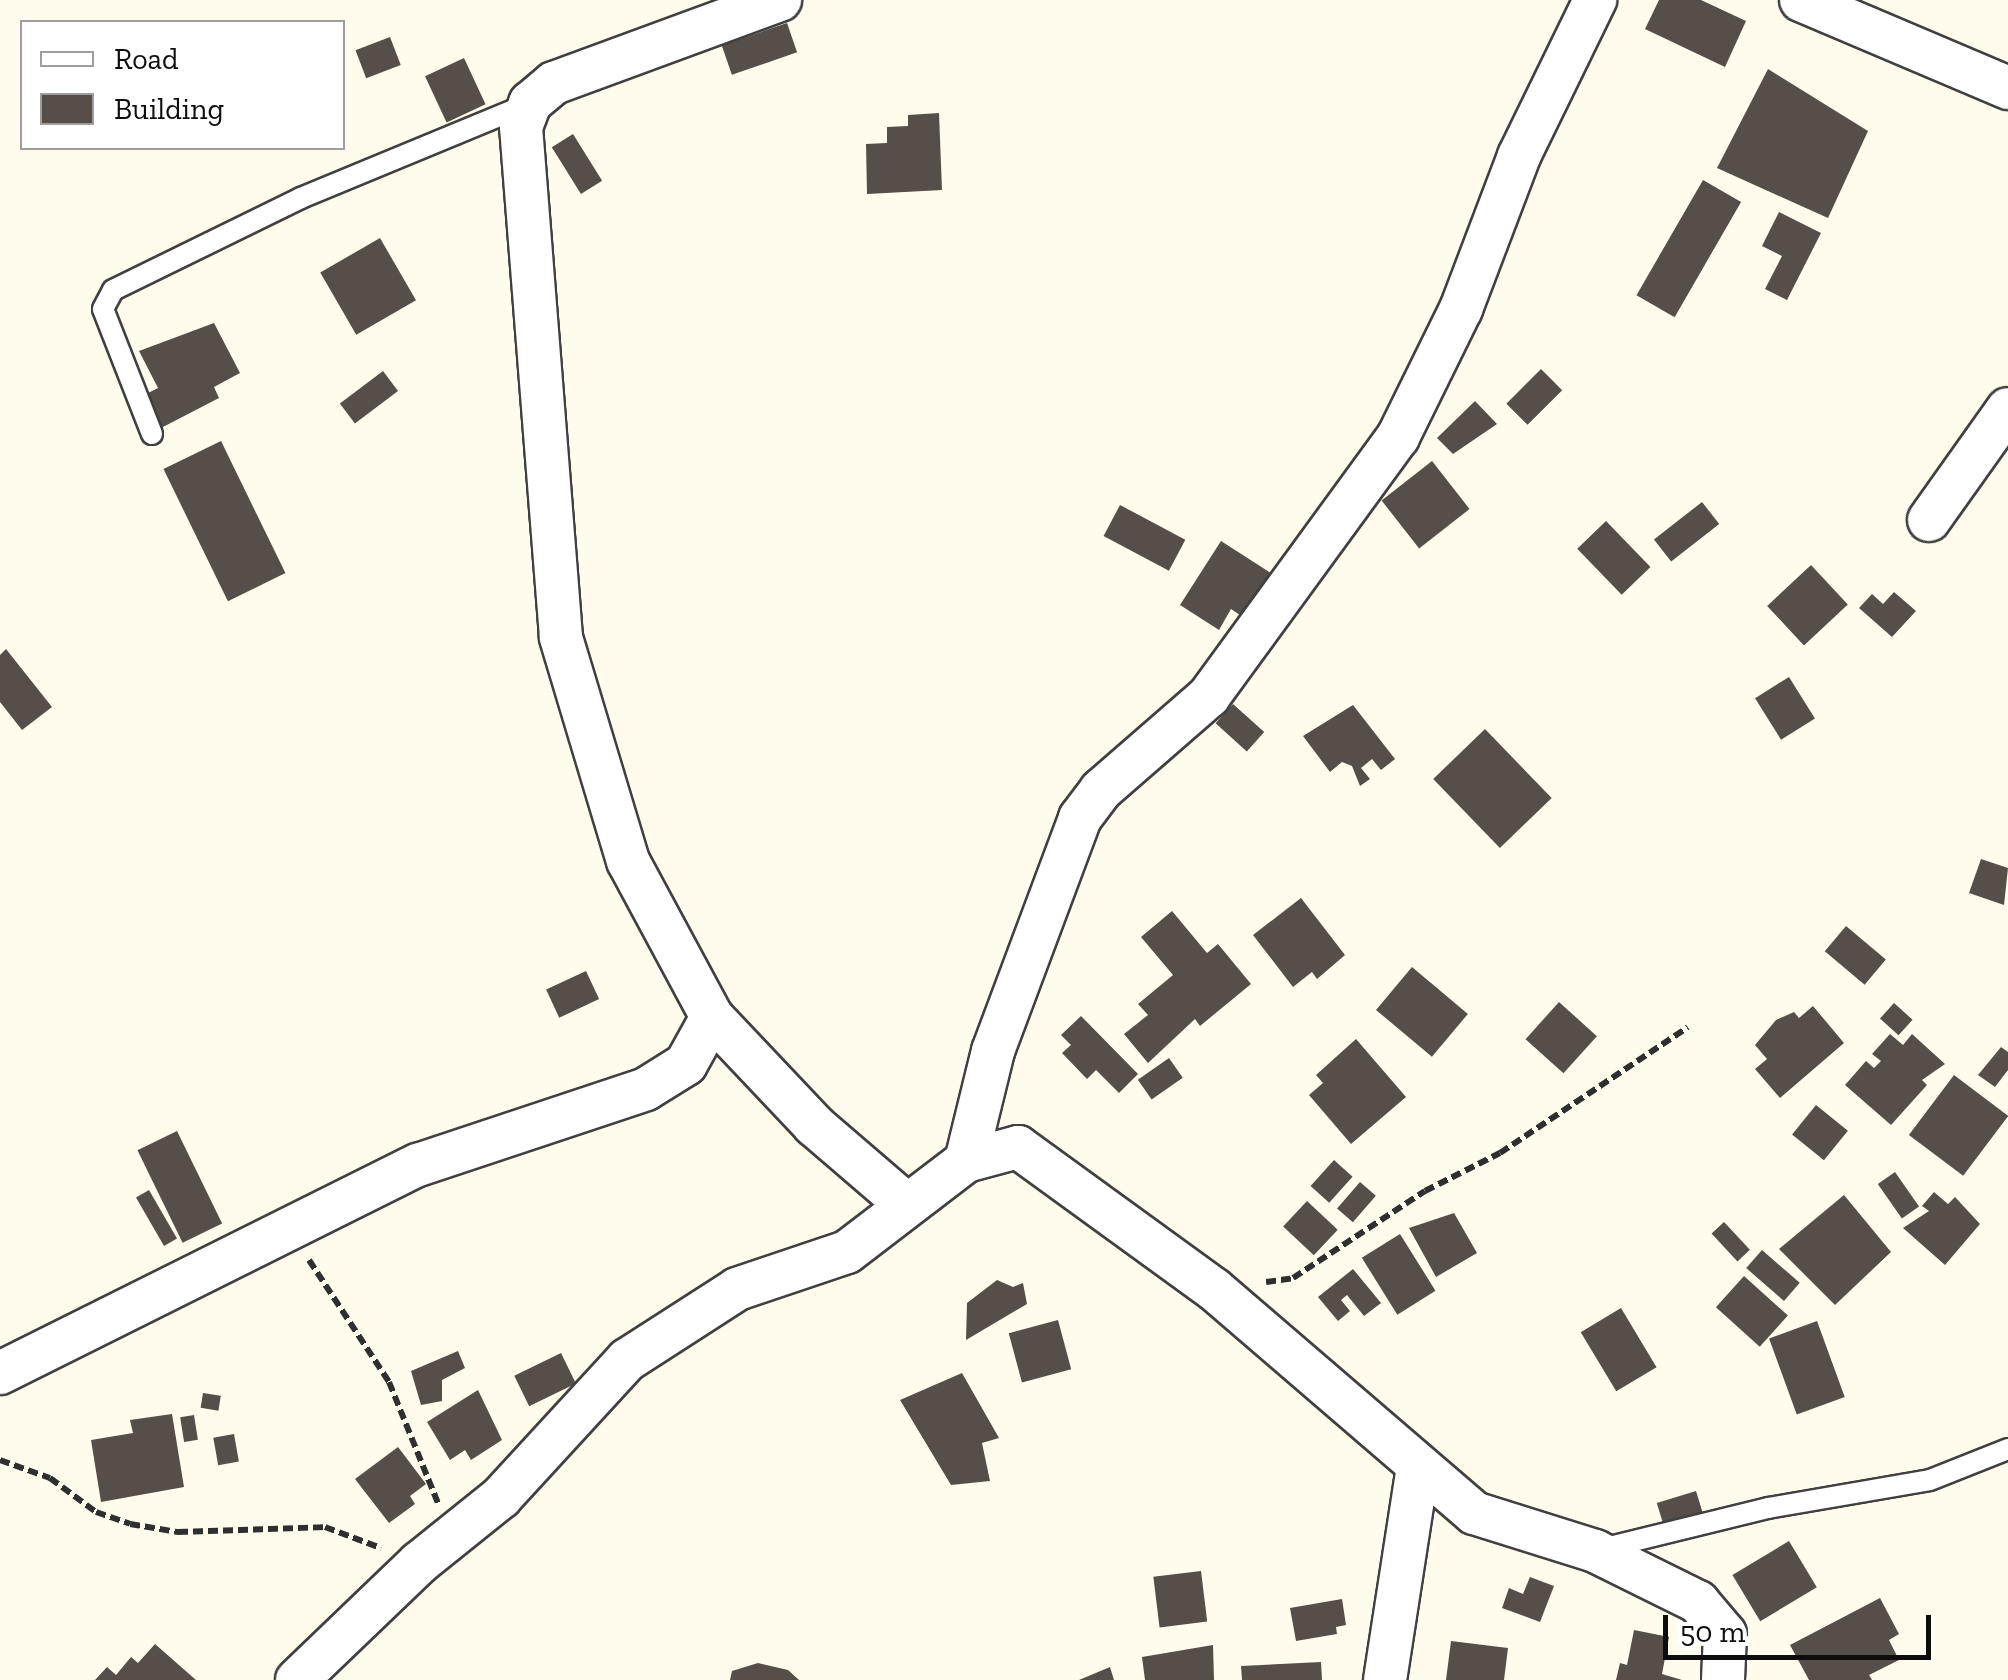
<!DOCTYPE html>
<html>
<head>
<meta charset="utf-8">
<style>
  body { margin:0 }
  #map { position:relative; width:2008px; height:1680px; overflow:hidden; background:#fffbed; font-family:"Zilla Slab",serif }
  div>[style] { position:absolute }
  .building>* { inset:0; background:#564e49; transform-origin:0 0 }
  .path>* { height:6px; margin-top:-3px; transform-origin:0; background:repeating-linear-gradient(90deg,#2f2f2f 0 10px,transparent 0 15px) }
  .roads { filter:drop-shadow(2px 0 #404040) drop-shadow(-2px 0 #404040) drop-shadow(0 2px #404040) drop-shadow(0 -2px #404040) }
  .service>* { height:20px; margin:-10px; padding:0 10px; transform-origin:10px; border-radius:10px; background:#fff }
  .minor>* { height:42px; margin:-21px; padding:0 21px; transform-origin:21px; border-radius:21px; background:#fff }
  span { translate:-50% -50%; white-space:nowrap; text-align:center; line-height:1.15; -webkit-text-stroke:10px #fff; paint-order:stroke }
  .legend { position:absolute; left:20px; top:20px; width:325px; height:130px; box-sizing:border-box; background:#fff; border:2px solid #9e9e9e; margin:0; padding:12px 18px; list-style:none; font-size:30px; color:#0d0d0d }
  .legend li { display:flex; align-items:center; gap:20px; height:50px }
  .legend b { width:50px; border:2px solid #9e9e9e }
  .scale { position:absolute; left:1663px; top:1615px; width:268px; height:45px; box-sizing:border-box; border:5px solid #0d0d0d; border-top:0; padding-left:12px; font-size:30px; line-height:35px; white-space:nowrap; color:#0d0d0d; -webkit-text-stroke:8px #fff; paint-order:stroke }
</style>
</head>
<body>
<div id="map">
  <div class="building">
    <i style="clip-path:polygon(1659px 0,1701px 0,1746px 21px,1725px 67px,1645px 29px)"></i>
    <i style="left:787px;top:23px;width:31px;height:69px;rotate:71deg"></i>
    <i style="left:390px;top:37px;width:30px;height:37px;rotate:69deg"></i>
    <i style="left:464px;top:58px;width:51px;height:43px;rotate:65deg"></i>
    <i style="clip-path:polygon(1768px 69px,1868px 131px,1828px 218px,1717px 168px)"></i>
    <i style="clip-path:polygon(939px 113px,942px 190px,867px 194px,866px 144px,887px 143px,887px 127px,908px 126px,908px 115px)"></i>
    <i style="left:573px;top:134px;width:55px;height:25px;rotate:58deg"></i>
    <i style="left:1703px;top:180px;width:44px;height:133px;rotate:30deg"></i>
    <i style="clip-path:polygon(1779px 212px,1821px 233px,1787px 300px,1765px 289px,1782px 256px,1762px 246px)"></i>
    <i style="left:380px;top:238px;width:72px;height:69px;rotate:60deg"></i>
    <i style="clip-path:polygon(214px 323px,240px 373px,214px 387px,219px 398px,161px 428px,144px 395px,158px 388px,139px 351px)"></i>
    <i style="left:1541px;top:369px;width:30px;height:49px;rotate:45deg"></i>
    <i style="left:383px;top:371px;width:25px;height:54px;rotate:53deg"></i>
    <i style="clip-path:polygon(1475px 401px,1497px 424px,1453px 454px,1437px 438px)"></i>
    <i style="left:221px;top:441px;width:147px;height:64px;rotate:64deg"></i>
    <i style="left:1432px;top:461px;width:61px;height:64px;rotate:52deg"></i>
    <i style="left:1702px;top:502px;width:28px;height:61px;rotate:52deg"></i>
    <i style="left:1120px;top:505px;width:74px;height:35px;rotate:28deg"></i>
    <i style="left:1606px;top:521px;width:64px;height:40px;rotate:46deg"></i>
    <i style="clip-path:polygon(1221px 541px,1277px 577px,1249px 621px,1231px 609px,1219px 630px,1180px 605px)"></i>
    <i style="left:1811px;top:565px;width:54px;height:60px;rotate:47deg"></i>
    <i style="clip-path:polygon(1894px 592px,1916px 611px,1892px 637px,1859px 608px,1872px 594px,1883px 604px)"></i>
    <i style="clip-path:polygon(6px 649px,52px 707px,22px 730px,0 702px,0 655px)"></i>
    <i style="left:1789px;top:677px;width:49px;height:40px;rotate:58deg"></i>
    <i style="left:1233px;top:704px;width:42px;height:26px;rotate:42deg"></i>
    <i style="clip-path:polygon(1353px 705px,1395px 759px,1381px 770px,1372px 759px,1361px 768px,1370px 779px,1360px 786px,1352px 766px,1342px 762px,1330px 772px,1303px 736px)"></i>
    <i style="left:1485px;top:729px;width:96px;height:72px;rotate:46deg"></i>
    <i style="clip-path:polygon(1981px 859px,2008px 868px,2004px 905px,1969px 893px)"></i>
    <i style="clip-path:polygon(1301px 898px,1345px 955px,1317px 979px,1312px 972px,1293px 987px,1253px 935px)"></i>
    <i style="clip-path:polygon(1172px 911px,1207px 953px,1218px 944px,1251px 984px,1200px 1026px,1195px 1019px,1148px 1063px,1124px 1034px,1148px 1015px,1138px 1004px,1173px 975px,1141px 937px)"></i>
    <i style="left:1846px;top:926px;width:52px;height:33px;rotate:40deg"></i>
    <i style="left:1412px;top:967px;width:73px;height:56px;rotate:40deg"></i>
    <i style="left:586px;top:971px;width:31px;height:44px;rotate:65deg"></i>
    <i style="left:1559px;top:1002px;width:51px;height:50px;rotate:42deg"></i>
    <i style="left:1894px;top:1003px;width:25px;height:21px;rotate:42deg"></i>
    <i style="clip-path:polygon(1813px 1006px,1844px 1043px,1780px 1098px,1755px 1069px,1767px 1059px,1755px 1045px,1776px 1020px,1794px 1012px,1799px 1018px)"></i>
    <i style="clip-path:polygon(1081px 1016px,1138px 1074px,1119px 1093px,1096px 1070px,1087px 1079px,1062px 1053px,1071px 1045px,1061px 1035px)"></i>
    <i style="clip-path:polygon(1890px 1034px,1903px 1045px,1912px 1034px,1945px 1064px,1922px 1080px,1927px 1085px,1891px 1125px,1845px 1085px,1866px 1061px,1874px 1068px,1881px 1061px,1872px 1054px)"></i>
    <i style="clip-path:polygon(1356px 1039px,1406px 1097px,1351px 1144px,1309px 1095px,1323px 1083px,1316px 1075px)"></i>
    <i style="clip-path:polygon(2001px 1047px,2008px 1052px,2008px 1070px,1995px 1087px,1978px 1075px)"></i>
    <i style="left:1169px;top:1058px;width:24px;height:38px;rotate:55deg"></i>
    <i style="left:1954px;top:1075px;width:68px;height:75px;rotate:37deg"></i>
    <i style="left:1816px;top:1105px;width:41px;height:38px;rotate:39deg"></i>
    <i style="left:177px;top:1131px;width:103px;height:44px;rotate:64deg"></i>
    <i style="left:1334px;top:1160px;width:25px;height:35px;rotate:42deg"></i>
    <i style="left:1895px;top:1172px;width:42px;height:21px;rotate:55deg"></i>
    <i style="left:1360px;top:1182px;width:21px;height:35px;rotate:41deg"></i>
    <i style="left:149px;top:1190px;width:56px;height:15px;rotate:60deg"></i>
    <i style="clip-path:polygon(1934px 1192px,1948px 1204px,1955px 1197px,1980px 1224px,1945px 1265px,1903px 1228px,1929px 1211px,1922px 1206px)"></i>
    <i style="clip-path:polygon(1844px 1195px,1891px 1252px,1835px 1305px,1779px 1249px)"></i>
    <i style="left:1307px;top:1201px;width:42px;height:35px;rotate:43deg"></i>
    <i style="clip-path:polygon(1454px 1213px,1477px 1253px,1436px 1277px,1409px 1228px)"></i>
    <i style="left:1724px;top:1222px;width:38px;height:17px;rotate:47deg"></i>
    <i style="left:1400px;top:1234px;width:67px;height:45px;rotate:58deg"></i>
    <i style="left:1762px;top:1250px;width:50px;height:24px;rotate:41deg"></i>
    <i style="clip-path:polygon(1353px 1269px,1381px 1303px,1364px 1316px,1347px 1295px,1341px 1300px,1350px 1311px,1338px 1321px,1318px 1297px)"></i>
    <i style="left:1744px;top:1276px;width:59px;height:42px;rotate:42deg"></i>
    <i style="clip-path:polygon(997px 1280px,1013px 1287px,1023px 1283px,1027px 1304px,966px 1340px,967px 1303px)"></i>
    <i style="left:1621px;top:1308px;width:69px;height:47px;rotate:59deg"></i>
    <i style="left:1058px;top:1320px;width:51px;height:51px;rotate:75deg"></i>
    <i style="left:1817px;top:1321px;width:81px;height:51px;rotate:70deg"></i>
    <i style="clip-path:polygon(458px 1351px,465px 1368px,442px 1380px,442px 1401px,421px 1405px,411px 1371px)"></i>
    <i style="left:561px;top:1353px;width:34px;height:52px;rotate:64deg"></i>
    <i style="clip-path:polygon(962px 1373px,999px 1438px,982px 1443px,990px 1481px,951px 1485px,900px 1400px)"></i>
    <i style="clip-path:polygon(478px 1390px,502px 1440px,471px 1460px,465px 1450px,450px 1460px,427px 1422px)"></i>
    <i style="left:203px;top:1393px;width:18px;height:15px;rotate:9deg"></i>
    <i style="clip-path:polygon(172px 1414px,184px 1487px,101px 1502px,91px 1440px,133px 1433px,130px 1420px)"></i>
    <i style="left:194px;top:1415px;width:25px;height:14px;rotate:81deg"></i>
    <i style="left:234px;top:1434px;width:28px;height:21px;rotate:80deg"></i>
    <i style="clip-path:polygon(398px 1447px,426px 1484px,410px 1496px,415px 1504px,389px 1523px,355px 1479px)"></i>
    <i style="left:1696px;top:1491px;width:27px;height:41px;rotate:73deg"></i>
    <i style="left:1789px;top:1541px;width:54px;height:66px;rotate:59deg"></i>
    <i style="left:1201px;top:1571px;width:51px;height:48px;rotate:83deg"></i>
    <i style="clip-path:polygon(1530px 1577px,1554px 1586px,1540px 1622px,1502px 1608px,1509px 1588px,1523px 1594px)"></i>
    <i style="clip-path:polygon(1880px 1598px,1899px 1634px,1889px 1640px,1899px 1660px,1869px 1675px,1872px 1680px,1809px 1680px,1790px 1645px)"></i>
    <i style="clip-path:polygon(1342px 1599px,1346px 1625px,1336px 1627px,1337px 1634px,1296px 1641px,1290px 1608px)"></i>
    <i style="clip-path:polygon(1634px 1630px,1669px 1637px,1662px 1674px,1682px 1680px,1616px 1680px,1620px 1663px,1627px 1665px)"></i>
    <i style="clip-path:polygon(1451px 1641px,1508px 1648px,1504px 1680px,1446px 1680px)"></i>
    <i style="clip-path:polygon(155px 1644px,196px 1680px,95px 1680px,107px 1667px,116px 1675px,131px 1657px,138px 1663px)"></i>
    <i style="clip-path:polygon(1213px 1645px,1214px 1680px,1145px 1680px,1142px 1657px)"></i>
    <i style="clip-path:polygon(1321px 1662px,1322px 1680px,1242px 1680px,1241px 1666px)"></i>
    <i style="clip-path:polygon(758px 1663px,788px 1670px,799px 1680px,730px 1680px,732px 1671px)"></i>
    <i style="clip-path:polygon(1110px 1667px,1114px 1680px,1079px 1680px)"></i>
  </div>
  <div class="path">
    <i style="left:309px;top:1260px;width:146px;rotate:56.7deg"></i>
    <i style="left:389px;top:1382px;width:131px;rotate:68deg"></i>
    <i style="left:1266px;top:1282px;width:27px;rotate:-8deg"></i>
    <i style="left:1293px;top:1278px;width:158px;rotate:-33.4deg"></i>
    <i style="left:1425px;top:1191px;width:84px;rotate:-26.9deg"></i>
    <i style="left:1500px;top:1153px;width:226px;rotate:-33.8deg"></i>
    <i style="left:0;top:1460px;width:53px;rotate:19.8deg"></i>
    <i style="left:50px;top:1478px;width:57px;rotate:36.5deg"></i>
    <i style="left:96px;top:1512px;width:36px;rotate:19deg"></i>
    <i style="left:130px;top:1524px;width:49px;rotate:9.5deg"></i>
    <i style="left:178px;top:1532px;width:147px;rotate:-1.9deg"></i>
    <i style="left:325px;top:1527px;width:60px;rotate:20.6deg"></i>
  </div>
  <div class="roads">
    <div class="service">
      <i style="left:152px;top:434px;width:134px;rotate:-111.4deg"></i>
      <i style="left:103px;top:309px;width:21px;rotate:-62deg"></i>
      <i style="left:113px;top:290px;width:209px;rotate:-26.1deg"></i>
      <i style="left:301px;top:198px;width:243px;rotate:-22.5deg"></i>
      <i style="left:1601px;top:1549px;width:172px;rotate:-13.8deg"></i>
      <i style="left:1768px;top:1508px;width:164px;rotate:-9.8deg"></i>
      <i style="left:1930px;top:1480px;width:84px;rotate:-21.7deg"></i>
    </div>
    <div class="minor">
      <i style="left:1801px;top:0;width:225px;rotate:23deg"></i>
      <i style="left:1929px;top:520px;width:136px;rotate:-54.6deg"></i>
      <i style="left:712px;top:1017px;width:149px;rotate:46.6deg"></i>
      <i style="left:814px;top:1125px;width:121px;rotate:40.7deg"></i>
      <i style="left:966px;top:1161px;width:113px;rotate:-76.2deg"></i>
      <i style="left:993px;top:1051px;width:249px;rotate:-69.5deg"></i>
      <i style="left:1080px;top:818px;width:35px;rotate:-53deg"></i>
      <i style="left:1101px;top:790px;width:143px;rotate:-41deg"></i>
      <i style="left:1209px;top:696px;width:321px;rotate:-53.9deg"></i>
      <i style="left:1398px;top:437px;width:143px;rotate:-63.8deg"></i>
      <i style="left:1461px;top:309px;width:164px;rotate:-69.2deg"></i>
      <i style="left:1519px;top:156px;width:174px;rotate:-64deg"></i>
      <i style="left:0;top:1373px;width:467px;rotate:-26.5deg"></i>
      <i style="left:418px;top:1165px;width:240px;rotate:-18.4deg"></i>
      <i style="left:646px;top:1089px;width:47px;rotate:-32deg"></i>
      <i style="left:686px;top:1064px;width:54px;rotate:-61deg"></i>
      <i style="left:712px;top:1017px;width:177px;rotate:-118.3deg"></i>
      <i style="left:628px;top:861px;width:234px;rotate:-106.7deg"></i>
      <i style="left:561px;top:637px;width:512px;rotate:-94.48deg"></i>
      <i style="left:521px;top:127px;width:26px;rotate:-69deg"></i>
      <i style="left:530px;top:103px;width:31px;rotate:-40deg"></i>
      <i style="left:554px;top:83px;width:241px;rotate:-20.2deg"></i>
      <i style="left:297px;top:1680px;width:169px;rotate:-43.8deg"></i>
      <i style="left:419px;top:1563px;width:105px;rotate:-38.8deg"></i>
      <i style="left:501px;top:1497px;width:186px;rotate:-47.4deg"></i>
      <i style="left:627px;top:1360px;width:131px;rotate:-32.8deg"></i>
      <i style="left:737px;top:1289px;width:116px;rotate:-18.6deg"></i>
      <i style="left:847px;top:1252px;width:150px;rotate:-37.4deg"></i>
      <i style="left:966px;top:1161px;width:54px;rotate:-15.1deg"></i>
      <i style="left:1018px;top:1147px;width:243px;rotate:36deg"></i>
      <i style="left:1215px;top:1290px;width:342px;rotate:40.7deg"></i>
      <i style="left:1474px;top:1513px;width:127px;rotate:17.4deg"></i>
      <i style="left:1595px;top:1551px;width:115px;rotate:26.3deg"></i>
      <i style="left:1698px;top:1602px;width:42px;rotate:49.8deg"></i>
      <i style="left:1725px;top:1634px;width:46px;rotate:92.5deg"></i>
      <i style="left:1385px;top:1680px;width:215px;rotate:-81.2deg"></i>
    </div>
  </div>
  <ul class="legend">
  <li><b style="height:12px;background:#fff"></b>Road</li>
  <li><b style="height:28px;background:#564e49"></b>Building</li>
  </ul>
  <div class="scale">50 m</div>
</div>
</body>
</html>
